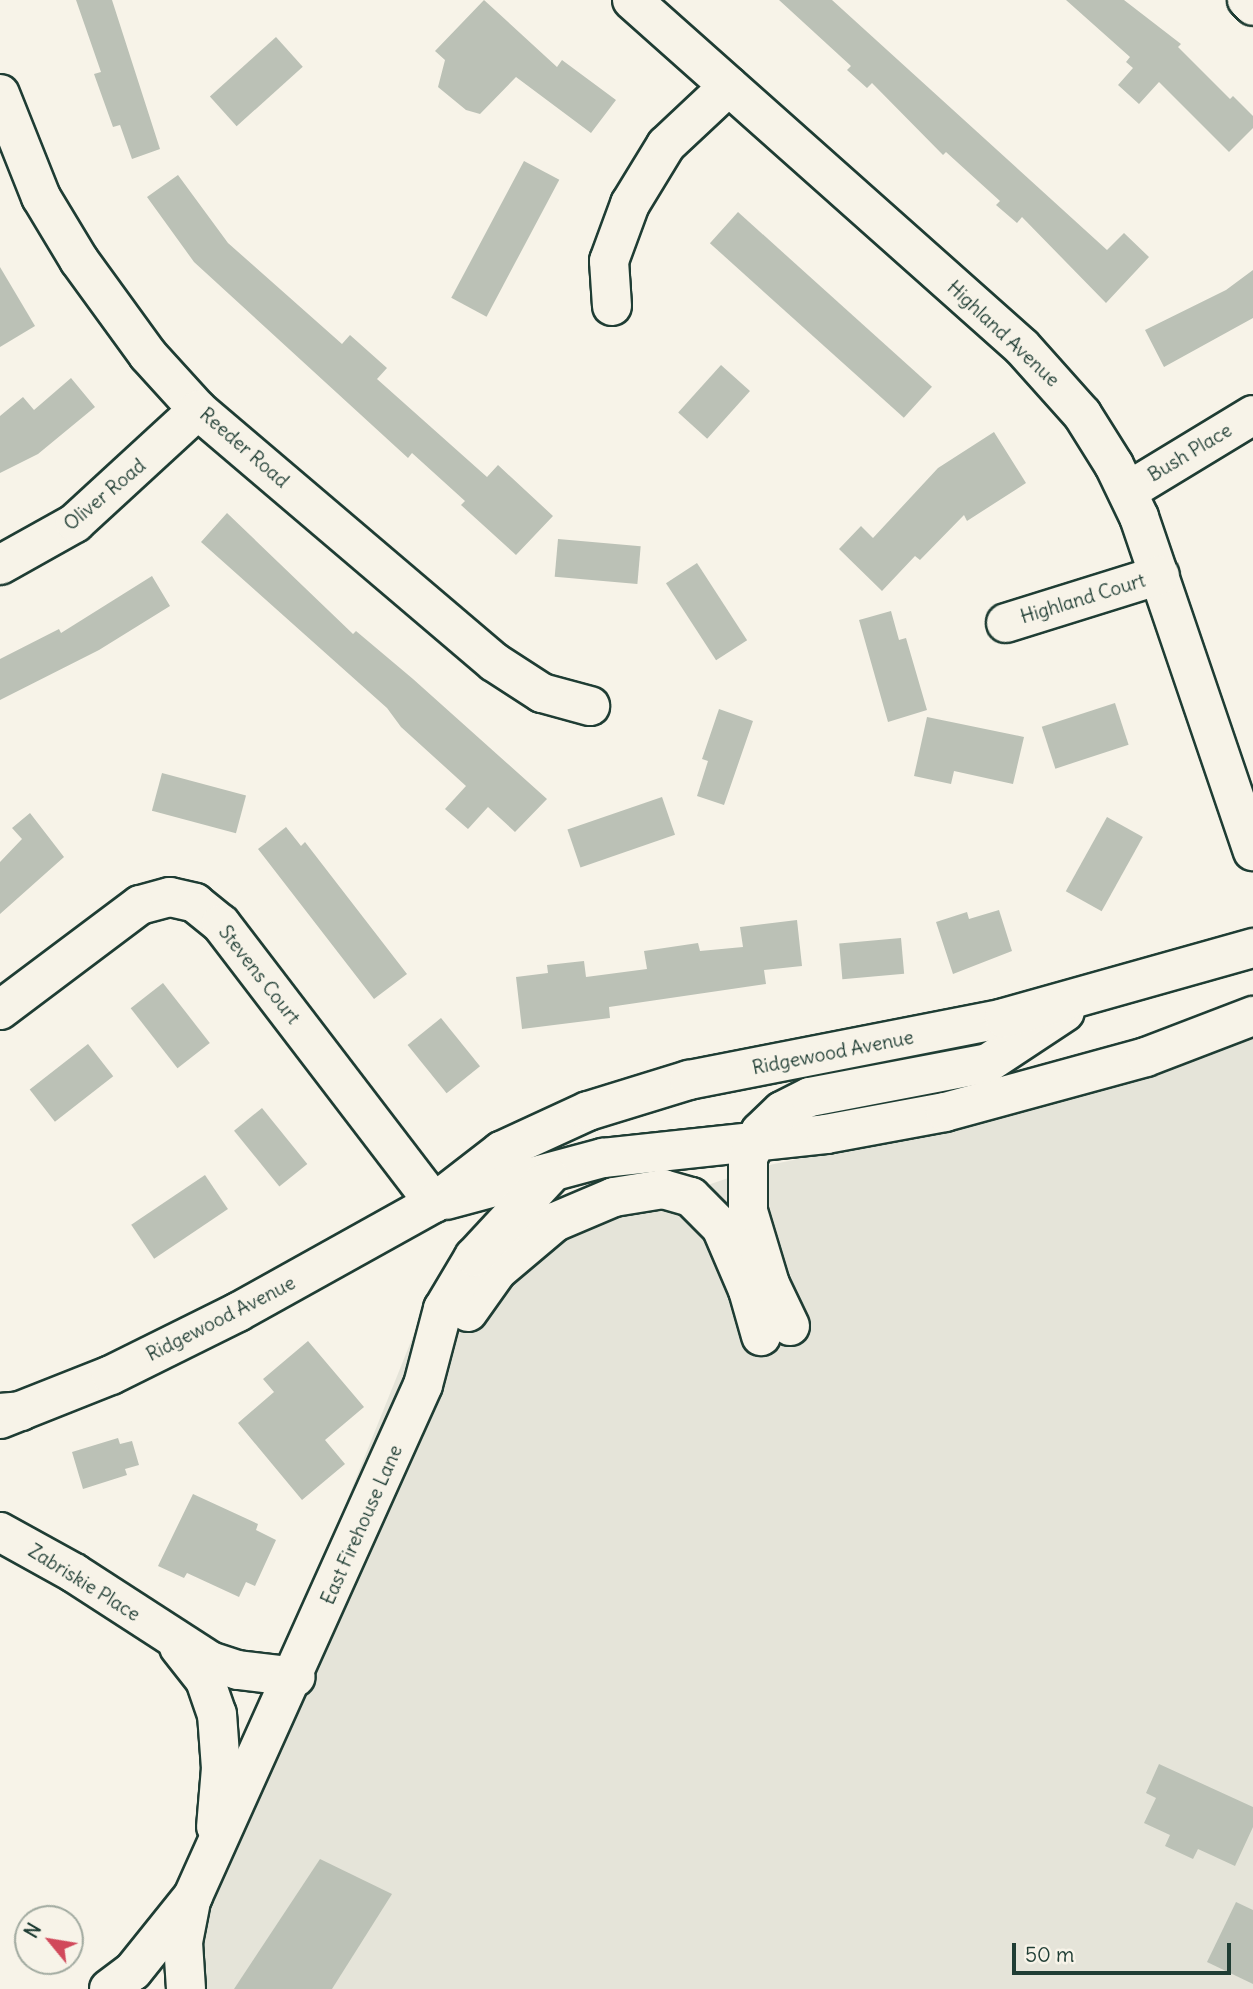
<!DOCTYPE html>
<html>
<head>
<meta charset="utf-8">
<style>
  body { margin:0 }
  #map { position:relative; width:1253px; height:1989px; overflow:hidden; background:#f7f3e8; font-family:Delius,sans-serif }
  div>[style] { position:absolute }
  .built>* { inset:0; background:#e5e4d9 }
  .building>* { inset:0; background:#bbc1b6; transform-origin:0 0 }
  .roads { filter:drop-shadow(2px 0 #1f3d34) drop-shadow(-2px 0 #1f3d34) drop-shadow(0 2px #1f3d34) drop-shadow(0 -2px #1f3d34) }
  .minor>* { height:38px; margin:-19px; padding:0 19px; transform-origin:19px; border-radius:19px; background:#f7f3e8 }
  .major>* { height:38px; margin:-19px; padding:0 19px; transform-origin:19px; border-radius:19px; background:#f7f3e8 }
  .highway>* { height:38px; margin:-19px; padding:0 19px; transform-origin:19px; border-radius:19px; background:#f7f3e8 }
  span { translate:-50% -50%; white-space:nowrap; text-align:center; line-height:1.15; -webkit-text-stroke:5px #f7f3e8; paint-order:stroke }
  .street-label { font-size:19px; color:#1f3d34 }
  .north { position:absolute; left:14px; top:1905px; width:70px; height:70px; box-sizing:border-box; background:#f7f3e8; border:2px solid #a1aaa0; border-radius:50%; rotate:300deg; font-size:19px; font-weight:700; line-height:28px; text-align:center; color:#1f3d34 }
  .north::after { content:''; display:block; margin:auto; width:24px; height:32px; background:#d1495b; clip-path:polygon(50% 0,100% 100%,50% 72%,0 100%) }
  .scale { position:absolute; left:1012px; top:1943px; width:219px; height:32px; box-sizing:border-box; border:4px solid #1f3d34; border-top:0; padding-left:9px; font-size:21px; line-height:24px; white-space:nowrap; color:#1f3d34; -webkit-text-stroke:5px #f7f3e8; paint-order:stroke }
</style>
</head>
<body>
<div id="map">
  <div class="built">
    <i style="clip-path:polygon(1253px 1034px,1253px 1989px,168px 1989px,161px 1964px,436px 1279px,760px 1167px,899px 1138px)"></i>
  </div>
  <div class="building">
    <i style="clip-path:polygon(76px 0,112px 0,160px 149px,132px 159px,120px 125px,113px 127px,94px 74px,101px 72px)"></i>
    <i style="clip-path:polygon(484px 0,557px 67px,562px 60px,616px 100px,591px 133px,516px 77px,480px 114px,466px 110px,438px 87px,445px 60px,435px 51px)"></i>
    <i style="clip-path:polygon(779px 0,832px 0,1107px 250px,1124px 233px,1149px 257px,1106px 303px,1022px 217px,1017px 223px,996px 205px,1000px 201px,946px 152px,943px 155px,872px 83px,867px 88px,847px 70px,851px 66px)"></i>
    <i style="clip-path:polygon(1066px 0,1124px 0,1181px 44px,1178px 47px,1230px 99px,1233px 96px,1253px 116px,1253px 128px,1229px 152px,1159px 82px,1139px 104px,1118px 85px,1133px 68px,1126px 62px,1130px 57px)"></i>
    <i style="left:276px;top:37px;width:40px;height:89px;rotate:48deg"></i>
    <i style="left:524px;top:161px;width:40px;height:155px;rotate:28deg"></i>
    <i style="clip-path:polygon(178px 175px,228px 243px,342px 344px,350px 335px,387px 368px,377px 379px,487px 477px,498px 465px,553px 516px,516px 555px,461px 505px,465px 501px,412px 453px,408px 458px,194px 262px,147px 197px)"></i>
    <i style="left:738px;top:212px;width:261px;height:42px;rotate:42deg"></i>
    <i style="clip-path:polygon(0 267px,35px 326px,0 347px)"></i>
    <i style="clip-path:polygon(1253px 270px,1253px 318px,1164px 367px,1145px 330px,1226px 290px)"></i>
    <i style="left:721px;top:365px;width:39px;height:64px;rotate:42deg"></i>
    <i style="clip-path:polygon(71px 378px,95px 407px,38px 454px,0 473px,0 416px,23px 397px,34px 410px)"></i>
    <i style="clip-path:polygon(994px 432px,1026px 483px,967px 521px,964px 515px,920px 560px,915px 556px,882px 591px,839px 549px,861px 526px,873px 538px,938px 468px)"></i>
    <i style="clip-path:polygon(227px 513px,353px 634px,356px 631px,413px 679px,547px 799px,515px 832px,488px 807px,468px 829px,445px 809px,466px 786px,401px 727px,387px 708px,201px 542px)"></i>
    <i style="left:558px;top:539px;width:83px;height:38px;rotate:5deg"></i>
    <i style="left:697px;top:563px;width:92px;height:37px;rotate:57deg"></i>
    <i style="clip-path:polygon(152px 576px,170px 606px,99px 650px,0 700px,0 659px,59px 629px,61px 633px)"></i>
    <i style="clip-path:polygon(891px 611px,899px 640px,906px 638px,927px 710px,888px 722px,859px 620px)"></i>
    <i style="left:1115px;top:703px;width:44px;height:77px;rotate:72deg"></i>
    <i style="clip-path:polygon(719px 709px,753px 721px,724px 805px,697px 796px,708px 761px,702px 759px)"></i>
    <i style="clip-path:polygon(927px 717px,1024px 737px,1013px 784px,954px 771px,951px 784px,914px 776px)"></i>
    <i style="left:162px;top:773px;width:87px;height:39px;rotate:15deg"></i>
    <i style="left:662px;top:797px;width:40px;height:100px;rotate:71deg"></i>
    <i style="clip-path:polygon(30px 813px,64px 857px,0 914px,0 862px,22px 839px,12px 828px)"></i>
    <i style="left:1107px;top:817px;width:41px;height:85px;rotate:29deg"></i>
    <i style="clip-path:polygon(286px 827px,301px 846px,305px 842px,407px 974px,374px 999px,258px 849px)"></i>
    <i style="clip-path:polygon(999px 910px,1012px 951px,953px 974px,936px 922px,967px 912px,969px 919px)"></i>
    <i style="clip-path:polygon(797px 920px,802px 966px,764px 970px,766px 984px,609px 1007px,610px 1018px,522px 1029px,516px 977px,548px 973px,547px 965px,584px 961px,586px 977px,647px 969px,644px 951px,698px 943px,700px 951px,743px 947px,740px 927px)"></i>
    <i style="left:901px;top:938px;width:36px;height:62px;rotate:85deg"></i>
    <i style="left:163px;top:983px;width:76px;height:41px;rotate:52deg"></i>
    <i style="left:441px;top:1018px;width:62px;height:43px;rotate:51deg"></i>
    <i style="left:88px;top:1044px;width:41px;height:74px;rotate:52deg"></i>
    <i style="left:262px;top:1108px;width:72px;height:36px;rotate:51deg"></i>
    <i style="left:205px;top:1175px;width:41px;height:89px;rotate:56deg"></i>
    <i style="clip-path:polygon(308px 1341px,364px 1407px,325px 1440px,345px 1464px,302px 1500px,238px 1423px,274px 1392px,263px 1379px)"></i>
    <i style="clip-path:polygon(118px 1438px,120px 1444px,132px 1441px,139px 1465px,125px 1469px,127px 1475px,83px 1489px,72px 1452px)"></i>
    <i style="clip-path:polygon(193px 1494px,258px 1524px,256px 1530px,276px 1540px,255px 1586px,246px 1582px,239px 1597px,187px 1573px,184px 1578px,158px 1566px)"></i>
    <i style="clip-path:polygon(1159px 1764px,1253px 1807px,1253px 1827px,1235px 1866px,1198px 1849px,1193px 1859px,1165px 1846px,1170px 1835px,1144px 1823px,1156px 1798px,1146px 1793px)"></i>
    <i style="clip-path:polygon(320px 1859px,392px 1894px,332px 1989px,234px 1989px)"></i>
    <i style="clip-path:polygon(1236px 1902px,1253px 1910px,1253px 1984px,1207px 1962px)"></i>
  </div>
  <div class="roads">
    <div class="minor">
      <i style="left:632px;top:0;width:522px;rotate:41.66deg"></i>
      <i style="left:1022px;top:347px;width:90px;rotate:48.2deg"></i>
      <i style="left:1082px;top:414px;width:60px;rotate:57.9deg"></i>
      <i style="left:1114px;top:465px;width:58px;rotate:64.3deg"></i>
      <i style="left:1139px;top:517px;width:353px;rotate:71.2deg"></i>
      <i style="left:1247px;top:0;width:8px;rotate:45deg"></i>
      <i style="left:0;top:94px;width:111px;rotate:68.3deg"></i>
      <i style="left:41px;top:197px;width:74px;rotate:58.9deg"></i>
      <i style="left:79px;top:260px;width:117px;rotate:54deg"></i>
      <i style="left:148px;top:355px;width:74px;rotate:47.7deg"></i>
      <i style="left:198px;top:410px;width:389px;rotate:40.4deg"></i>
      <i style="left:494px;top:662px;width:57px;rotate:32.9deg"></i>
      <i style="left:542px;top:693px;width:50px;rotate:15.2deg"></i>
      <i style="left:612px;top:306px;width:45px;rotate:-93.8deg"></i>
      <i style="left:609px;top:261px;width:61px;rotate:-69.8deg"></i>
      <i style="left:630px;top:204px;width:69px;rotate:-58.6deg"></i>
      <i style="left:666px;top:145px;width:86px;rotate:-43.1deg"></i>
      <i style="left:1128px;top:491px;width:146px;rotate:-31.3deg"></i>
      <i style="left:0;top:565px;width:86px;rotate:-29.2deg"></i>
      <i style="left:75px;top:523px;width:167px;rotate:-42.6deg"></i>
      <i style="left:1006px;top:623px;width:161px;rotate:-17.3deg"></i>
      <i style="left:0;top:1010px;width:175px;rotate:-36.9deg"></i>
      <i style="left:140px;top:905px;width:31px;rotate:-15deg"></i>
      <i style="left:170px;top:897px;width:26px;rotate:13deg"></i>
      <i style="left:195px;top:903px;width:33px;rotate:39deg"></i>
      <i style="left:221px;top:924px;width:351px;rotate:52.6deg"></i>
    </div>
    <div class="major">
      <i style="left:446px;top:1200px;width:163px;rotate:-15deg"></i>
      <i style="left:603px;top:1158px;width:224px;rotate:-6.1deg"></i>
      <i style="left:826px;top:1134px;width:121px;rotate:-10.5deg"></i>
      <i style="left:945px;top:1112px;width:208px;rotate:-15.3deg"></i>
      <i style="left:1146px;top:1057px;width:115px;rotate:-21deg"></i>
      <i style="left:468px;top:1312px;width:50px;rotate:-54.7deg"></i>
      <i style="left:497px;top:1271px;width:76px;rotate:-40.2deg"></i>
      <i style="left:555px;top:1222px;width:64px;rotate:-23deg"></i>
      <i style="left:614px;top:1197px;width:50px;rotate:-9.3deg"></i>
      <i style="left:663px;top:1189px;width:29px;rotate:16deg"></i>
      <i style="left:691px;top:1197px;width:42px;rotate:45deg"></i>
      <i style="left:721px;top:1227px;width:69px;rotate:66.8deg"></i>
      <i style="left:748px;top:1290px;width:48px;rotate:74.2deg"></i>
      <i style="left:790px;top:1326px;width:47px;rotate:-115.5deg"></i>
      <i style="left:770px;top:1284px;width:76px;rotate:-106.8deg"></i>
      <i style="left:748px;top:1211px;width:53px;rotate:-90deg"></i>
      <i style="left:748px;top:1158px;width:29px;rotate:-65deg"></i>
      <i style="left:760px;top:1132px;width:30px;rotate:-44deg"></i>
      <i style="left:782px;top:1111px;width:31px;rotate:-27deg"></i>
      <i style="left:810px;top:1097px;width:181px;rotate:-10.8deg"></i>
      <i style="left:988px;top:1063px;width:92px;rotate:-33.5deg"></i>
      <i style="left:0;top:1419px;width:119px;rotate:-21.6deg"></i>
      <i style="left:111px;top:1375px;width:142px;rotate:-26.4deg"></i>
      <i style="left:238px;top:1312px;width:224px;rotate:-29.1deg"></i>
      <i style="left:434px;top:1203px;width:85px;rotate:-37.8deg"></i>
      <i style="left:501px;top:1151px;width:96px;rotate:-24.7deg"></i>
      <i style="left:588px;top:1111px;width:106px;rotate:-17.1deg"></i>
      <i style="left:689px;top:1080px;width:321px;rotate:-11.1deg"></i>
      <i style="left:1004px;top:1018px;width:259px;rotate:-15.7deg"></i>
      <i style="left:0;top:1532px;width:85px;rotate:29deg"></i>
      <i style="left:74px;top:1573px;width:162px;rotate:32.9deg"></i>
      <i style="left:210px;top:1661px;width:29px;rotate:18deg"></i>
      <i style="left:238px;top:1670px;width:58px;rotate:6.9deg"></i>
      <i style="left:179px;top:1647px;width:42px;rotate:51.8deg"></i>
      <i style="left:205px;top:1680px;width:36px;rotate:71deg"></i>
      <i style="left:217px;top:1714px;width:54px;rotate:85.8deg"></i>
      <i style="left:221px;top:1768px;width:59px;rotate:94.8deg"></i>
      <i style="left:193px;top:1896px;width:560px;rotate:-65.77deg"></i>
      <i style="left:423px;top:1385px;width:79px;rotate:-75.3deg"></i>
      <i style="left:443px;top:1309px;width:61px;rotate:-59.2deg"></i>
      <i style="left:474px;top:1257px;width:110px;rotate:-47.2deg"></i>
    </div>
    <div class="highway">
      <i style="left:0;top:1413px;width:21px;rotate:-5deg"></i>
      <i style="left:109px;top:1989px;width:30px;rotate:-37deg"></i>
      <i style="left:133px;top:1971px;width:96px;rotate:-51.3deg"></i>
      <i style="left:186px;top:1989px;width:47px;rotate:-93.7deg"></i>
      <i style="left:183px;top:1942px;width:42px;rotate:-79deg"></i>
    </div>
  </div>
  <div class="street-label">
    <span style="left:1003px;top:334px;rotate:43deg">Highland Avenue</span>
    <span style="left:244px;top:448px;rotate:41deg">Reeder Road</span>
    <span style="left:1190px;top:453px;rotate:-31deg">Bush Place</span>
    <span style="left:105px;top:495px;rotate:-40deg">Oliver Road</span>
    <span style="left:1083px;top:599px;rotate:-17deg">Highland Court</span>
    <span style="left:259px;top:975px;rotate:52deg">Stevens Court</span>
    <span style="left:833px;top:1053px;rotate:-11deg">Ridgewood Avenue</span>
    <span style="left:221px;top:1319px;rotate:-27deg">Ridgewood Avenue</span>
    <span style="left:362px;top:1525px;rotate:-66deg">East Firehouse Lane</span>
    <span style="left:84px;top:1583px;rotate:32deg">Zabriskie Place</span>
  </div>
  <div class="north">N</div>
  <div class="scale">50 m</div>
</div>
</body>
</html>
